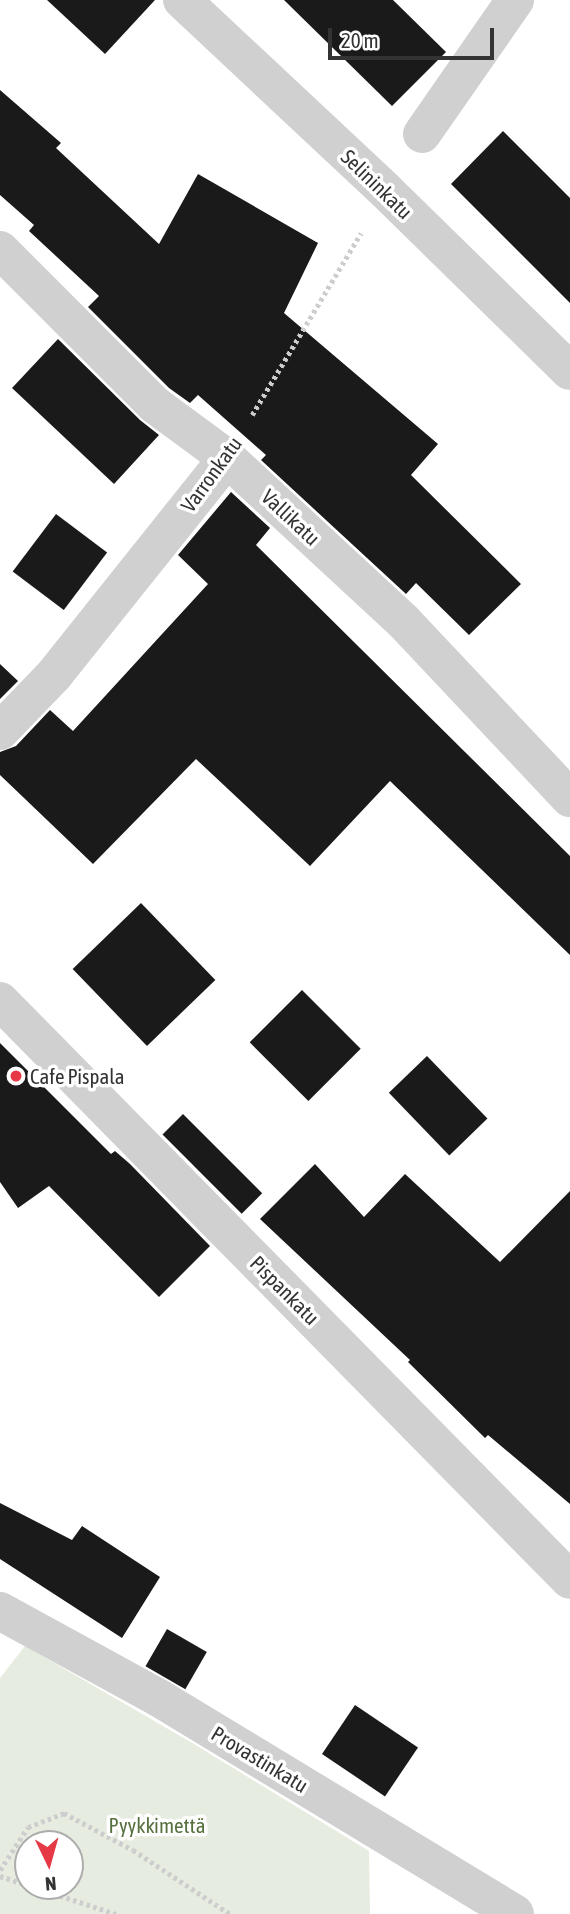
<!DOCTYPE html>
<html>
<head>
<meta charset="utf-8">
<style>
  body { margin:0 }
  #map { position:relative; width:570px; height:1914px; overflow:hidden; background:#fff; font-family:"Asap Condensed",sans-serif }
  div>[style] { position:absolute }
  .green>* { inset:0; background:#e6ecdf }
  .building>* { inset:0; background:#1a1a1a; transform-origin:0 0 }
  .path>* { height:4.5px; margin-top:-2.25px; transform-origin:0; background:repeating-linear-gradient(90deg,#cdcdcd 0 3.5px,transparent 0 7px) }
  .minor>* { height:38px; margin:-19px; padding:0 19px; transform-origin:19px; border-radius:19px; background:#d0d0d0 }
  .dots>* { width:19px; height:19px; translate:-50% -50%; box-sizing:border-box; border:4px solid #fff; border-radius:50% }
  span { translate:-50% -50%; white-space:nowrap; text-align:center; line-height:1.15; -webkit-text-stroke:7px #fff; paint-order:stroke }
  .street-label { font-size:21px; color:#333 }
  .poi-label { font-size:21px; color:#333 }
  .left { translate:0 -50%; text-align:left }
  .park-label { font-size:21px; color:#56703f }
  .north { position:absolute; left:14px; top:1830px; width:70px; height:70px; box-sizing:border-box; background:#fff; border:2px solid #adadad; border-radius:50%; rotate:175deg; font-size:19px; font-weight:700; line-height:28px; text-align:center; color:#333 }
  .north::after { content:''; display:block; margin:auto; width:24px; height:32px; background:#e63946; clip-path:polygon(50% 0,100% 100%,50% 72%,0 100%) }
  .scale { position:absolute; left:328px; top:28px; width:166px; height:32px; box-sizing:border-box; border:4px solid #333; border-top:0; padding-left:9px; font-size:21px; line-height:24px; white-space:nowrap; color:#333; -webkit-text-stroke:5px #fff; paint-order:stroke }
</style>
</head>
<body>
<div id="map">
  <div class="green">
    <i style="clip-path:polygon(evenodd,25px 1646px,194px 1744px,369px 1851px,370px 1914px,0 1914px,0 1678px,25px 1646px,28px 1844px,70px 1844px,70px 1886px,28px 1886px,28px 1844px)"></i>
  </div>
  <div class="building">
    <i style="clip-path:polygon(47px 0,155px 0,105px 54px)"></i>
    <i style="clip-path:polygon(284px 0,393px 0,446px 52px,392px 106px)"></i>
    <i style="clip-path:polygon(0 90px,61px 143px,56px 148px,159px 244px,198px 174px,318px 243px,284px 313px,438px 444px,411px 475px,521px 584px,469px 635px,416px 583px,406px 594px,261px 460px,266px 455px,198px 395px,190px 403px,169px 388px,88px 307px,99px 296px,29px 231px,34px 225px,0 195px)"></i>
    <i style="clip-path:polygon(503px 131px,570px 198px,570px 303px,451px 184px)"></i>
    <i style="clip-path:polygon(58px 339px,140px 420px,159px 435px,114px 484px,12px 388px)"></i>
    <i style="clip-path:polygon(231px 492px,270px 528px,256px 545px,570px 856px,570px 955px,390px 781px,310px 866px,196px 759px,93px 864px,0 775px,0 752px,16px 746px,50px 710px,73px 731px,208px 584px,178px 555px)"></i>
    <i style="left:56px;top:514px;width:64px;height:72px;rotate:37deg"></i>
    <i style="clip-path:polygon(0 664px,18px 681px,0 699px)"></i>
    <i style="left:141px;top:903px;width:107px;height:95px;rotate:46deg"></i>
    <i style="left:302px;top:990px;width:83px;height:74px;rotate:45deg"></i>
    <i style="clip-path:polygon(0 1043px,111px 1154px,115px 1151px,130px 1164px,210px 1246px,159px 1297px,49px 1186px,18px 1208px,0 1182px)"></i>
    <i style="left:427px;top:1056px;width:87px;height:53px;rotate:46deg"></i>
    <i style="left:183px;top:1114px;width:112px;height:29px;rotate:45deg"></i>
    <i style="clip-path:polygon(315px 1164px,364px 1217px,405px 1174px,500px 1262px,570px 1191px,570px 1504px,488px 1435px,485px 1438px,408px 1362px,410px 1360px,260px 1219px)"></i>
    <i style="clip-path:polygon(0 1503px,72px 1540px,82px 1526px,160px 1577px,122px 1638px,0 1559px)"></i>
    <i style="left:167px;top:1629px;width:46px;height:43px;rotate:30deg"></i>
    <i style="left:355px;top:1705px;width:76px;height:59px;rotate:34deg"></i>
  </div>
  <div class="path">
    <i style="left:252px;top:415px;width:212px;rotate:-59.1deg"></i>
    <i style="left:0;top:1870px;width:51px;rotate:-56.9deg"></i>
    <i style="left:28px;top:1827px;width:39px;rotate:-21deg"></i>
    <i style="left:64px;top:1813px;width:78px;rotate:28.2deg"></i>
    <i style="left:133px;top:1850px;width:116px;rotate:33.4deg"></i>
    <i style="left:0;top:1876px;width:122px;rotate:18.1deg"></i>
  </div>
  <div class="minor">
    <i style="left:182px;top:0;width:279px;rotate:43.1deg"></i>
    <i style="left:386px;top:191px;width:257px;rotate:44.4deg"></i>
    <i style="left:422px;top:134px;width:163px;rotate:-55.2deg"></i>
    <i style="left:0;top:250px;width:219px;rotate:45deg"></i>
    <i style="left:155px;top:405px;width:89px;rotate:36.4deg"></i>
    <i style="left:227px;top:458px;width:241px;rotate:42.8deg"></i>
    <i style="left:404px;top:622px;width:242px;rotate:46.7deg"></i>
    <i style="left:0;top:731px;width:78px;rotate:-46deg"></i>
    <i style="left:54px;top:675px;width:278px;rotate:-51.4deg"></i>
    <i style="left:0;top:1001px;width:812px;rotate:45.45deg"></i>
    <i style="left:0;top:1611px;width:181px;rotate:28.7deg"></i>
    <i style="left:159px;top:1698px;width:416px;rotate:31.2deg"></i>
  </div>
  <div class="dots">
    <i style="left:16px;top:1076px;background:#e63946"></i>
  </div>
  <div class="street-label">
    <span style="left:377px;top:184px;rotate:44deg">Selininkatu</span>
    <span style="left:211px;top:474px;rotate:-54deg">Varronkatu</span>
    <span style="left:291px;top:517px;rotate:43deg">Vallikatu</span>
    <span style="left:285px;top:1290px;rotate:45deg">Pispankatu</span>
    <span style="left:260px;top:1759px;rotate:31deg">Provastinkatu</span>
  </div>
  <div class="poi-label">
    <span class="left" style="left:30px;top:1076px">Cafe Pispala</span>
  </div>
  <div class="park-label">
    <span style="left:157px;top:1825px">Pyykkimettä</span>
  </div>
  <div class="north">N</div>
  <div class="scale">20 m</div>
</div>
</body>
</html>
